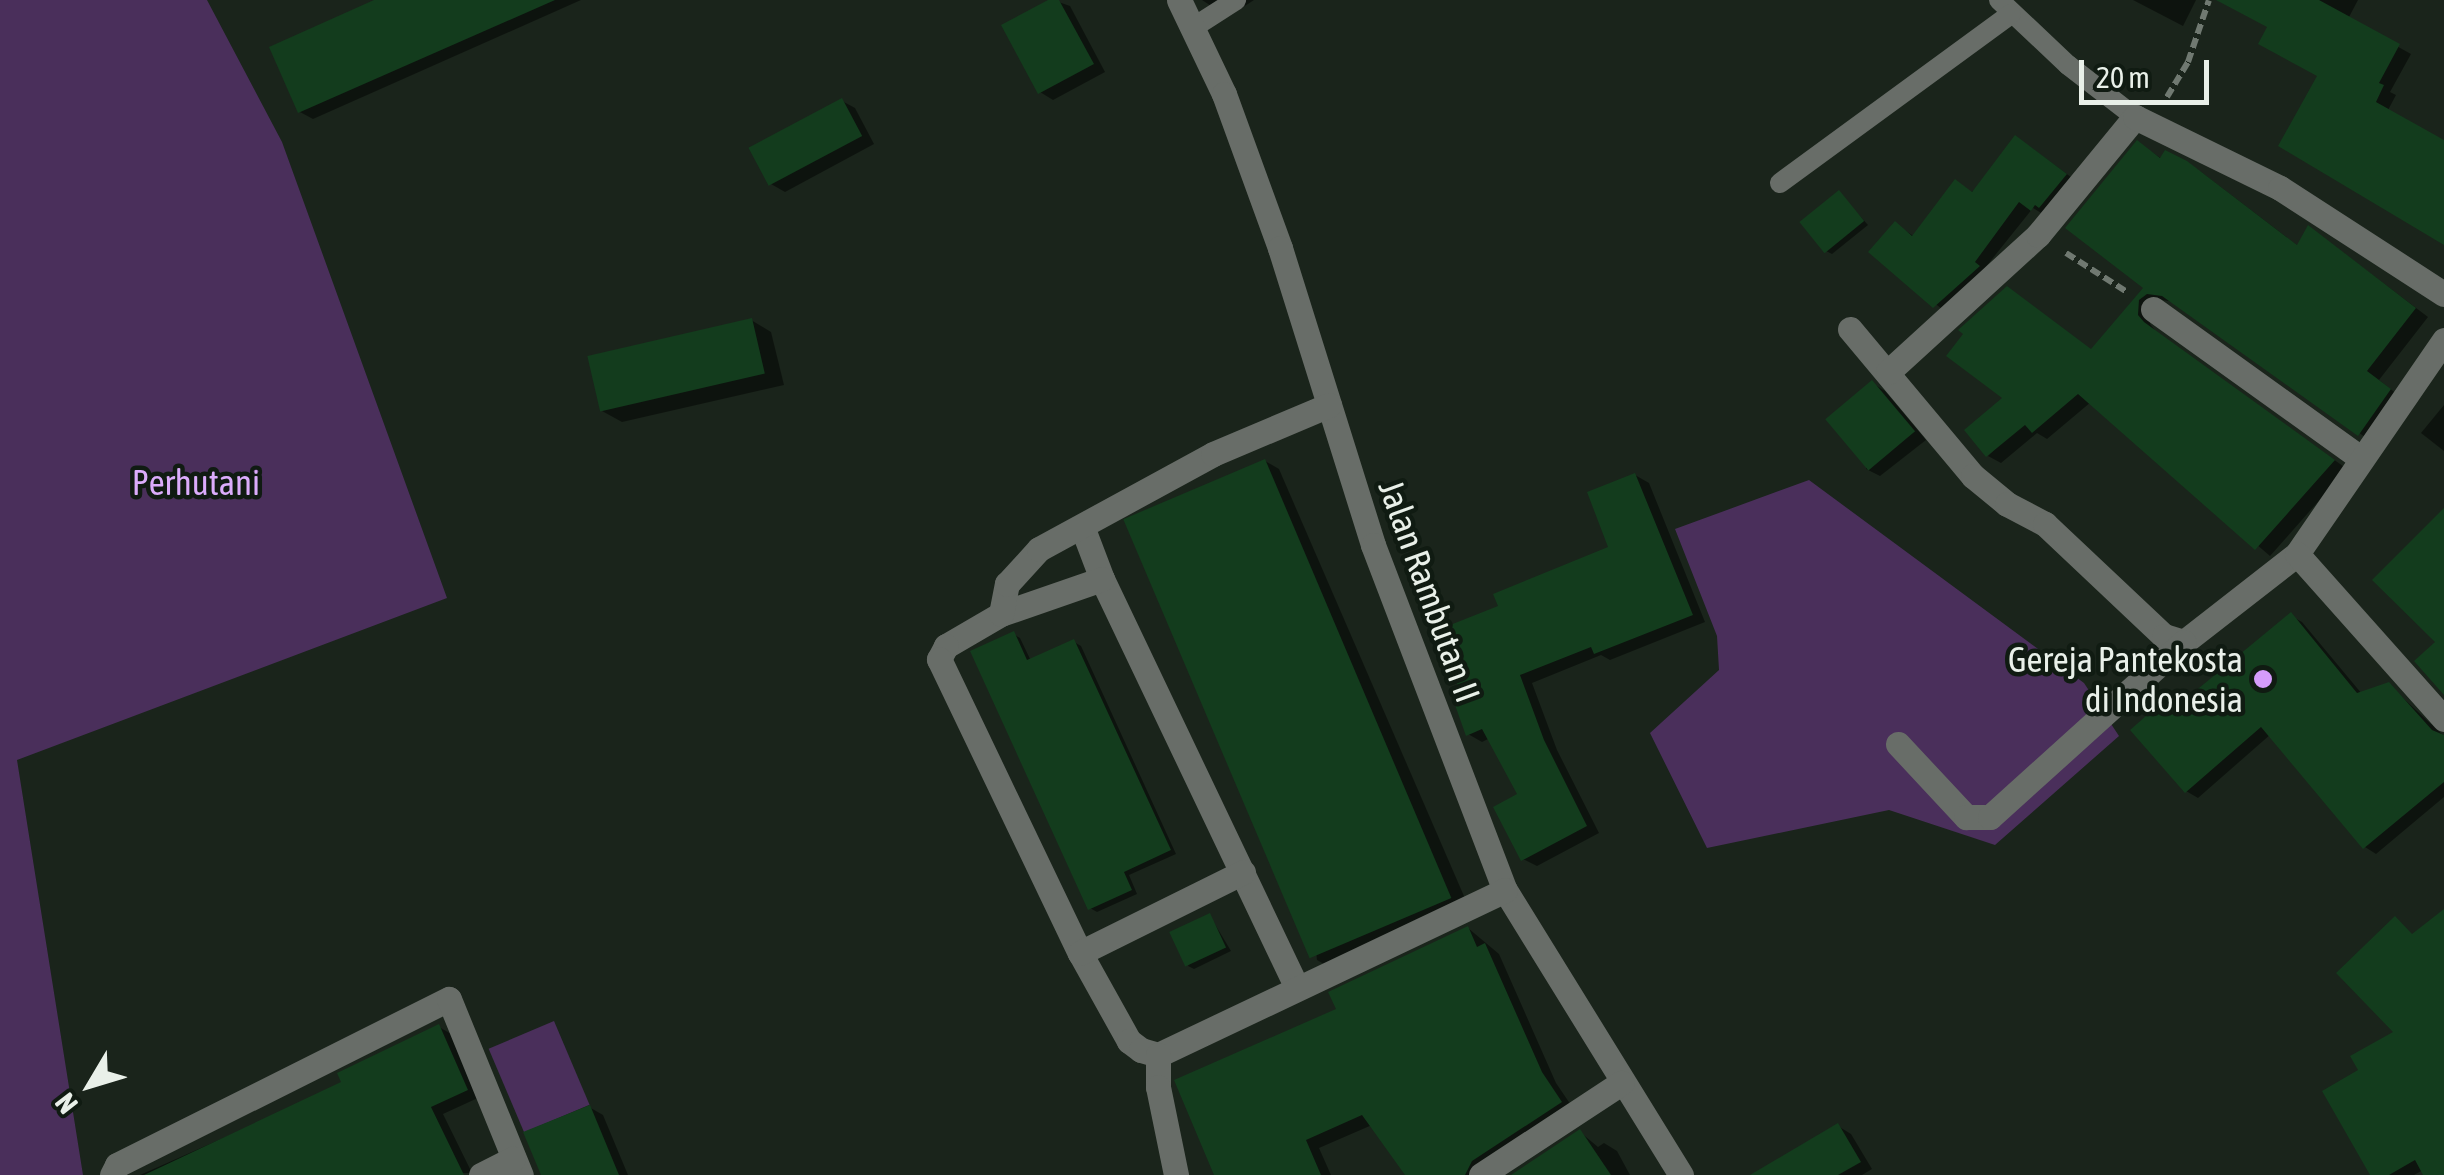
<!DOCTYPE html>
<html>
<head>
<meta charset="utf-8">
<style>
  body { margin:0 }
  #map { position:relative; width:2444px; height:1175px; overflow:hidden; background:#1a241b; font-family:"Asap Condensed",sans-serif }
  div>[style] { position:absolute }
  .green>* { inset:0; background:#4a2f5b; transform-origin:0 0 }
  .shadow>* { inset:0; background:#0007 }
  .building>* { inset:0; background:#133c1d; transform-origin:0 0 }
  .path>* { height:6px; margin-top:-3px; transform-origin:0; background:repeating-linear-gradient(90deg,#707971 0 10px,transparent 0 15px) }
  .lane>* { height:20px; margin:-10px; padding:0 10px; transform-origin:10px; border-radius:10px; background:#686d68 }
  .street>* { height:25px; margin:-12.5px; padding:0 12.5px; transform-origin:12.5px; border-radius:12.5px; background:#686d68 }
  .dots>* { width:28px; height:28px; translate:-50% -50%; box-sizing:border-box; border:5px solid #101b12; border-radius:50% }
  span { translate:-50% -50%; white-space:nowrap; text-align:center; line-height:1.15; -webkit-text-stroke:9px #101b12; paint-order:stroke }
  .park-label { font-size:35px; color:#dbacfb }
  .street-label { font-size:35px; color:#e9f0e9 }
  .poi-label { font-size:35px; color:#e9f0e9 }
  .right { translate:-100% -50%; text-align:right }
  .north { position:absolute; left:40px; top:1035px; width:100px; height:100px; -webkit-text-stroke:8px #101b12; paint-order:stroke; rotate:232deg; font-size:28px; font-weight:700; line-height:40px; text-align:center; color:#e9f0e9 }
  .north::after { content:''; display:block; margin:auto; width:35px; height:45px; background:#e9f0e9; clip-path:polygon(50% 0,100% 100%,50% 72%,0 100%) }
  .scale { position:absolute; left:2079px; top:60px; width:130px; height:45px; box-sizing:border-box; border:5px solid #e9f0e9; border-top:0; padding-left:12px; font-size:30px; line-height:35px; white-space:nowrap; color:#e9f0e9; -webkit-text-stroke:8px #101b12; paint-order:stroke }
</style>
</head>
<body>
<div id="map">
  <div class="green">
    <i style="clip-path:polygon(0 0,207px 0,282px 142px,447px 598px,17px 760px,83px 1175px,0 1175px)"></i>
    <i style="clip-path:polygon(1809px 480px,2084px 683px,2119px 736px,1995px 845px,1889px 810px,1707px 848px,1650px 733px,1719px 670px,1717px 636px,1675px 529px)"></i>
    <i style="left:554px;top:1021px;width:91px;height:71px;rotate:67deg"></i>
  </div>
  <div class="shadow">
    <i style="clip-path:polygon(380px 0,581px 0,313px 119px,300px 112px)"></i>
    <i style="clip-path:polygon(1053px 0,1070px 6px,1105px 72px,1053px 100px,1040px 92px)"></i>
    <i style="clip-path:polygon(1202px 0,1272px 0,1254px 0,1228px 17px)"></i>
    <i style="clip-path:polygon(2133px 0,2196px 0,2183px 26px)"></i>
    <i style="clip-path:polygon(2221px 0,2358px 0,2348px 19px,2411px 54px,2390px 92px,2396px 95px,2387px 112px,2444px 144px,2444px 242px,2320px 75px,2270px 27px)"></i>
    <i style="clip-path:polygon(842px 101px,855px 108px,874px 144px,785px 192px,771px 184px)"></i>
    <i style="clip-path:polygon(2138px 143px,2162px 159px,2186px 163px,2201px 172px,2298px 246px,2321px 236px,2428px 317px,2379px 380px,2402px 398px,2372px 442px,2175px 302px,2162px 300px,2152px 308px,2150px 324px,2157px 333px,2347px 469px,2270px 556px,2091px 402px,2047px 439px,2037px 433px,2001px 463px,1988px 456px,2093px 351px,2147px 288px)"></i>
    <i style="clip-path:polygon(2029px 146px,2079px 183px,2046px 216px,2033px 208px,1948px 314px,1872px 252px,1895px 224px,1915px 237px)"></i>
    <i style="clip-path:polygon(1839px 193px,1868px 225px,1832px 254px,1826px 251px)"></i>
    <i style="clip-path:polygon(751px 320px,771px 332px,784px 385px,622px 422px,602px 411px)"></i>
    <i style="clip-path:polygon(1872px 383px,1885px 391px,1926px 440px,1880px 476px,1866px 469px)"></i>
    <i style="clip-path:polygon(2444px 405px,2444px 451px,2421px 433px)"></i>
    <i style="clip-path:polygon(1265px 461px,1279px 469px,1467px 903px,1331px 968px,1317px 960px)"></i>
    <i style="clip-path:polygon(1635px 475px,1649px 483px,1705px 622px,1610px 660px,1601px 655px,1532px 683px,1557px 750px,1599px 833px,1537px 866px,1523px 859px,1520px 795px,1490px 738px,1482px 742px,1468px 734px,1466px 700px,1501px 607px,1612px 549px)"></i>
    <i style="clip-path:polygon(2291px 616px,2302px 622px,2362px 694px,2389px 685px,2444px 736px,2444px 797px,2376px 854px,2365px 847px,2271px 734px,2198px 798px,2186px 791px,2162px 705px,2174px 712px)"></i>
    <i style="clip-path:polygon(1013px 634px,1020px 638px,1031px 661px,1074px 642px,1081px 646px,1176px 854px,1129px 875px,1137px 894px,1097px 912px,1090px 908px)"></i>
    <i style="clip-path:polygon(1210px 916px,1231px 951px,1194px 969px,1188px 966px)"></i>
    <i style="clip-path:polygon(1468px 928px,1499px 954px,1556px 1083px,1575px 1111px,1470px 1175px,1408px 1175px,1372px 1125px,1319px 1148px,1331px 1175px,1217px 1175px,1339px 1010px)"></i>
    <i style="clip-path:polygon(439px 1027px,453px 1035px,480px 1097px,443px 1114px,472px 1173px,140px 1175px,345px 1084px)"></i>
    <i style="clip-path:polygon(2444px 1039px,2444px 1175px,2426px 1175px,2423px 1170px,2414px 1175px,2373px 1175px)"></i>
    <i style="clip-path:polygon(589px 1107px,603px 1115px,628px 1175px,543px 1175px)"></i>
    <i style="clip-path:polygon(1838px 1126px,1851px 1134px,1872px 1169px,1862px 1175px,1759px 1175px)"></i>
    <i style="clip-path:polygon(1580px 1132px,1598px 1147px,1604px 1143px,1617px 1151px,1630px 1175px,1536px 1175px)"></i>
  </div>
  <div class="building">
    <i style="clip-path:polygon(374px 0,555px 0,298px 113px,269px 47px)"></i>
    <i style="clip-path:polygon(1048px 0,1059px 0,1094px 64px,1038px 94px,1001px 25px)"></i>
    <i style="clip-path:polygon(2216px 0,2319px 0,2400px 44px,2379px 83px,2384px 85px,2376px 102px,2444px 140px,2444px 245px,2278px 146px,2317px 76px,2258px 44px,2267px 27px)"></i>
    <i style="left:842px;top:98px;width:43px;height:106px;rotate:62deg"></i>
    <i style="clip-path:polygon(2015px 135px,2067px 174px,2039px 208px,2035px 205px,2031px 211px,2019px 202px,1975px 262px,1980px 266px,1933px 308px,1868px 252px,1895px 221px,1912px 236px,1955px 179px,1972px 192px)"></i>
    <i style="clip-path:polygon(2137px 140px,2160px 158px,2165px 150px,2187px 161px,2297px 245px,2308px 225px,2416px 308px,2367px 371px,2391px 389px,2358px 436px,2162px 296px,2147px 294px,2139px 300px,2138px 315px,2144px 322px,2335px 460px,2255px 550px,2078px 394px,2032px 433px,2025px 425px,1986px 457px,1964px 430px,2002px 398px,1946px 356px,1963px 334px,1958px 330px,2007px 286px,2091px 349px,2143px 288px,2065px 228px)"></i>
    <i style="left:1839px;top:190px;width:40px;height:51px;rotate:51deg"></i>
    <i style="left:752px;top:318px;width:57px;height:169px;rotate:77deg"></i>
    <i style="left:1872px;top:380px;width:67px;height:61px;rotate:50deg"></i>
    <i style="left:1265px;top:459px;width:477px;height:154px;rotate:67deg"></i>
    <i style="clip-path:polygon(1635px 473px,1693px 615px,1594px 654px,1591px 647px,1520px 675px,1544px 740px,1587px 826px,1521px 861px,1493px 807px,1517px 794px,1482px 729px,1466px 736px,1454px 702px,1463px 698px,1435px 631px,1498px 606px,1493px 594px,1608px 547px,1587px 492px)"></i>
    <i style="clip-path:polygon(2444px 508px,2444px 695px,2414px 661px,2435px 642px,2372px 580px)"></i>
    <i style="clip-path:polygon(2291px 612px,2357px 693px,2389px 682px,2432px 730px,2444px 735px,2444px 782px,2363px 849px,2261px 727px,2185px 793px,2130px 730px,2162px 702px,2170px 712px)"></i>
    <i style="clip-path:polygon(1014px 631px,1027px 660px,1074px 639px,1171px 850px,1124px 872px,1132px 890px,1088px 910px,970px 651px)"></i>
    <i style="clip-path:polygon(2444px 909px,2444px 1175px,2423px 1175px,2415px 1160px,2389px 1175px,2370px 1175px,2322px 1091px,2358px 1070px,2350px 1056px,2393px 1032px,2336px 973px,2395px 916px,2412px 934px)"></i>
    <i style="left:1210px;top:913px;width:38px;height:45px;rotate:65deg"></i>
    <i style="clip-path:polygon(1468px 926px,1477px 947px,1485px 943px,1542px 1072px,1562px 1102px,1472px 1161px,1465px 1175px,1405px 1175px,1362px 1115px,1306px 1140px,1321px 1175px,1214px 1175px,1174px 1080px,1336px 1009px,1328px 992px)"></i>
    <i style="clip-path:polygon(439px 1024px,468px 1090px,431px 1107px,464px 1175px,144px 1175px,341px 1082px,337px 1073px)"></i>
    <i style="clip-path:polygon(590px 1105px,619px 1175px,541px 1175px,523px 1132px)"></i>
    <i style="clip-path:polygon(1838px 1123px,1861px 1162px,1838px 1175px,1750px 1175px)"></i>
    <i style="clip-path:polygon(1580px 1129px,1611px 1175px,1511px 1175px)"></i>
  </div>
  <div class="path">
    <i style="left:2167px;top:97px;width:41px;rotate:-59deg"></i>
    <i style="left:2188px;top:62px;width:65px;rotate:-71.3deg"></i>
    <i style="left:2066px;top:253px;width:72px;rotate:32.6deg"></i>
  </div>
  <div class="lane">
    <i style="left:1999px;top:0;width:95px;rotate:43.3deg"></i>
    <i style="left:2068px;top:65px;width:85px;rotate:37.8deg"></i>
    <i style="left:1194px;top:27px;width:50px;rotate:-32.7deg"></i>
    <i style="left:1780px;top:183px;width:286px;rotate:-36.2deg"></i>
  </div>
  <div class="street">
    <i style="left:1179px;top:0;width:104px;rotate:64.4deg"></i>
    <i style="left:1224px;top:94px;width:164px;rotate:70deg"></i>
    <i style="left:1280px;top:248px;width:311px;rotate:72.6deg"></i>
    <i style="left:1373px;top:545px;width:369px;rotate:69.1deg"></i>
    <i style="left:1505px;top:890px;width:335px;rotate:58.3deg"></i>
    <i style="left:2153px;top:309px;width:257px;rotate:35.7deg"></i>
    <i style="left:1850px;top:329px;width:192px;rotate:50.1deg"></i>
    <i style="left:1973px;top:476px;width:44px;rotate:39.5deg"></i>
    <i style="left:2007px;top:504px;width:43px;rotate:27.8deg"></i>
    <i style="left:2045px;top:524px;width:163px;rotate:43.3deg"></i>
    <i style="left:2164px;top:636px;width:21px;rotate:17deg"></i>
    <i style="left:2184px;top:642px;width:143px;rotate:-37.9deg"></i>
    <i style="left:2444px;top:340px;width:260px;rotate:124.5deg"></i>
    <i style="left:2297px;top:554px;width:221px;rotate:48.3deg"></i>
    <i style="left:1888px;top:372px;width:203px;rotate:-42.4deg"></i>
    <i style="left:2038px;top:235px;width:153px;rotate:-50.6deg"></i>
    <i style="left:2135px;top:117px;width:161px;rotate:26.1deg"></i>
    <i style="left:2280px;top:188px;width:195px;rotate:32.9deg"></i>
    <i style="left:1083px;top:529px;width:53px;rotate:69.2deg"></i>
    <i style="left:1102px;top:579px;width:451px;rotate:64.5deg"></i>
    <i style="left:1102px;top:579px;width:107px;rotate:160.9deg"></i>
    <i style="left:1001px;top:614px;width:64px;rotate:149.8deg"></i>
    <i style="left:946px;top:646px;width:15px;rotate:118deg"></i>
    <i style="left:939px;top:659px;width:326px;rotate:64.4deg"></i>
    <i style="left:1080px;top:953px;width:101px;rotate:60.9deg"></i>
    <i style="left:1129px;top:1041px;width:15px;rotate:37deg"></i>
    <i style="left:1141px;top:1050px;width:18px;rotate:16deg"></i>
    <i style="left:1158px;top:1055px;width:384px;rotate:-25.4deg"></i>
    <i style="left:1001px;top:614px;width:31px;rotate:-79deg"></i>
    <i style="left:1007px;top:584px;width:47px;rotate:-47.6deg"></i>
    <i style="left:1039px;top:549px;width:198px;rotate:-28.6deg"></i>
    <i style="left:1213px;top:454px;width:126px;rotate:-22.9deg"></i>
    <i style="left:1898px;top:744px;width:100px;rotate:47deg"></i>
    <i style="left:1966px;top:817px;width:24px"></i>
    <i style="left:1990px;top:817px;width:261px;rotate:-42.1deg"></i>
    <i style="left:1080px;top:953px;width:182px;rotate:-26.4deg"></i>
    <i style="left:1158px;top:1055px;width:32px;rotate:90deg"></i>
    <i style="left:1158px;top:1087px;width:90px;rotate:78.4deg"></i>
    <i style="left:112px;top:1175px;width:11px;rotate:-63deg"></i>
    <i style="left:117px;top:1165px;width:371px;rotate:-26.6deg"></i>
    <i style="left:449px;top:999px;width:190px;rotate:67.8deg"></i>
    <i style="left:481px;top:1175px;width:36px;rotate:-27deg"></i>
    <i style="left:1481px;top:1175px;width:168px;rotate:-33.3deg"></i>
  </div>
  <div class="dots">
    <i style="left:2263px;top:679px;background:#d59cfb"></i>
  </div>
  <div class="park-label">
    <span style="left:196px;top:482px">Perhutani</span>
  </div>
  <div class="street-label">
    <span style="left:1430px;top:591px;rotate:70deg">Jalan Rambutan II</span>
  </div>
  <div class="poi-label">
    <span class="right" style="left:2243px;top:679px">Gereja Pantekosta<br>di Indonesia</span>
  </div>
  <div class="north">N</div>
  <div class="scale">20 m</div>
</div>
</body>
</html>
